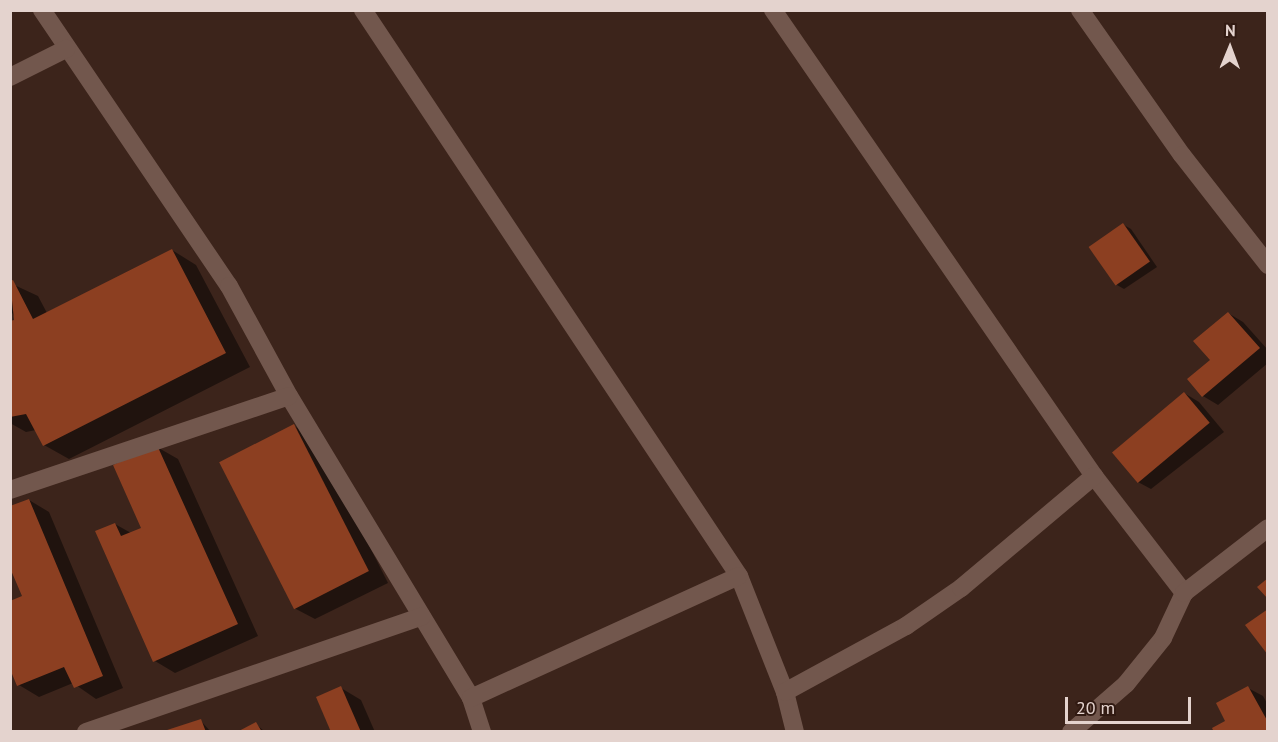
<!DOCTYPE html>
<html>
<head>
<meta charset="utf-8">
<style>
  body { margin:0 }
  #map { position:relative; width:1278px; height:742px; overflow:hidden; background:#3c241b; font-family:"PT Sans",sans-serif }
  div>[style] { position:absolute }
  .shadow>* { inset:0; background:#0007 }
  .building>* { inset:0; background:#8c3f21; transform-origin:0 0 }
  .minor>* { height:18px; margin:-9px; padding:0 9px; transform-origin:9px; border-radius:9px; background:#72574d }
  span { translate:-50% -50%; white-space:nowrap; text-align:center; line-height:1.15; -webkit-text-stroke:6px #311a12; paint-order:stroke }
  .frame { position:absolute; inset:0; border:12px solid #e4d3ce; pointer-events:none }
  .north { position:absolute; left:1200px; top:18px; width:60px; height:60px; -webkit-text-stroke:4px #311a12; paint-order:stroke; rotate:1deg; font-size:16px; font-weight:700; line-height:24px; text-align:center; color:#e4d3ce }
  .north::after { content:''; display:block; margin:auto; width:21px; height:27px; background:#e4d3ce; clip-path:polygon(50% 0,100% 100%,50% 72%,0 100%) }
  .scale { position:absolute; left:1065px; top:697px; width:126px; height:27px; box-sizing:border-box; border:3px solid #e4d3ce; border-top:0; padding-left:8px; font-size:18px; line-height:21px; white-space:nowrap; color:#e4d3ce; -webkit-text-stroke:4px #311a12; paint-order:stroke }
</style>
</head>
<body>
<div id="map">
  <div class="shadow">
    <i style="clip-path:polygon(1124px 225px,1131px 229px,1157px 267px,1124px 289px,1117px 285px)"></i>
    <i style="clip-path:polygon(172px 250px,196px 265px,250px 367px,69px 459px,44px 445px,36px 430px,26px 432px,10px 423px,10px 323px,16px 320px,10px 309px,10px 283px,38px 296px,47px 313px)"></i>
    <i style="clip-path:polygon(1228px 313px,1243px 322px,1268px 350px,1268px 363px,1218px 405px,1203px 396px,1189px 379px,1212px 360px)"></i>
    <i style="clip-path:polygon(1184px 393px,1199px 402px,1224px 432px,1151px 489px,1136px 481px)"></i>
    <i style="clip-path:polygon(294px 426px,315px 438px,388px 583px,315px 619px,294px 608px)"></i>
    <i style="clip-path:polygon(157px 447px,178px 459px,258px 636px,175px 673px,155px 661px,115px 524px,131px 533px,143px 529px)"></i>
    <i style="clip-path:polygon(29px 500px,49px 512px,123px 688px,96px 699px,73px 683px,39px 697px,19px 685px)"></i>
    <i style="clip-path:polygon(341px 688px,361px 700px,375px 732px,333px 732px)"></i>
    <i style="clip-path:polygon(1248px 688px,1263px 696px,1268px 705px,1268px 732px,1227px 722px)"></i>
    <i style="clip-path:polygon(201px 721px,211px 732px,168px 732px)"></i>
    <i style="clip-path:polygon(256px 724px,265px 732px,241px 732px)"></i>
  </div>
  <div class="building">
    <i style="left:1123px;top:223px;width:47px;height:42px;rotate:55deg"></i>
    <i style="clip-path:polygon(172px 249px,226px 353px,43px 446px,26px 414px,10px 417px,10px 321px,14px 320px,10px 281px,13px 280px,33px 319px)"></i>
    <i style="clip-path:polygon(1228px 312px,1260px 348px,1202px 397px,1187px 379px,1210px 360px,1193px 341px)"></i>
    <i style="left:1184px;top:392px;width:40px;height:94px;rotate:50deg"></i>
    <i style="left:294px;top:424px;width:165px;height:84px;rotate:63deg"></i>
    <i style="clip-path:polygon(157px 445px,238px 624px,153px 662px,95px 531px,115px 523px,121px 536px,141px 528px,113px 465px)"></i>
    <i style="clip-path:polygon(29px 499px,103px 676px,74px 688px,64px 667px,17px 686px,10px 669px,10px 601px,22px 596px,10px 568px,10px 506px)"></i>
    <i style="clip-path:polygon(1268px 578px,1268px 599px,1257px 587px)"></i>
    <i style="clip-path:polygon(1268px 609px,1268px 655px,1245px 625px)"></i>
    <i style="clip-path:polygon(341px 686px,361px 732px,331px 732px,316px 697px)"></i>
    <i style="clip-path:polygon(1248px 686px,1268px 722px,1268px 732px,1214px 732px,1212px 728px,1225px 721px,1216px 703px)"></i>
    <i style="clip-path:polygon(201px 719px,206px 732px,164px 732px,164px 731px)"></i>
    <i style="clip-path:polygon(256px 722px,262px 732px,237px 732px)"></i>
  </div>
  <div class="minor">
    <i style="left:42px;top:10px;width:333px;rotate:55.9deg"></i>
    <i style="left:229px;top:286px;width:125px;rotate:61.4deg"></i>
    <i style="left:289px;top:396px;width:353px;rotate:58.9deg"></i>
    <i style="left:471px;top:698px;width:36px;rotate:72deg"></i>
    <i style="left:363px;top:10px;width:680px;rotate:56.4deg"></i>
    <i style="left:739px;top:576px;width:125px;rotate:68.4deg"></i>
    <i style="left:785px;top:692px;width:41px;rotate:76deg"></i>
    <i style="left:773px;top:10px;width:566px;rotate:55.44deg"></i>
    <i style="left:1094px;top:476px;width:148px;rotate:52.4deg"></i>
    <i style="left:1080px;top:10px;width:177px;rotate:54.9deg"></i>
    <i style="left:1182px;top:155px;width:140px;rotate:52deg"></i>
    <i style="left:10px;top:77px;width:63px;rotate:-26.6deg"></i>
    <i style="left:10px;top:490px;width:294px;rotate:-18.6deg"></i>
    <i style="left:785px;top:692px;width:138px;rotate:-28.6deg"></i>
    <i style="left:906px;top:626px;width:67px;rotate:-34.6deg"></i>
    <i style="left:961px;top:588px;width:174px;rotate:-40.1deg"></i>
    <i style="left:471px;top:698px;width:294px;rotate:-24.5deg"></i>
    <i style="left:86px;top:732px;width:355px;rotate:-19deg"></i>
    <i style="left:1071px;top:732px;width:73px;rotate:-41.1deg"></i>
    <i style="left:1126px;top:684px;width:59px;rotate:-51.2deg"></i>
    <i style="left:1163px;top:638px;width:50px;rotate:-65deg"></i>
    <i style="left:1184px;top:593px;width:106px;rotate:-37.7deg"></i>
  </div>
  <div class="frame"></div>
  <div class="north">N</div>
  <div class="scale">20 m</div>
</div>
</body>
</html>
